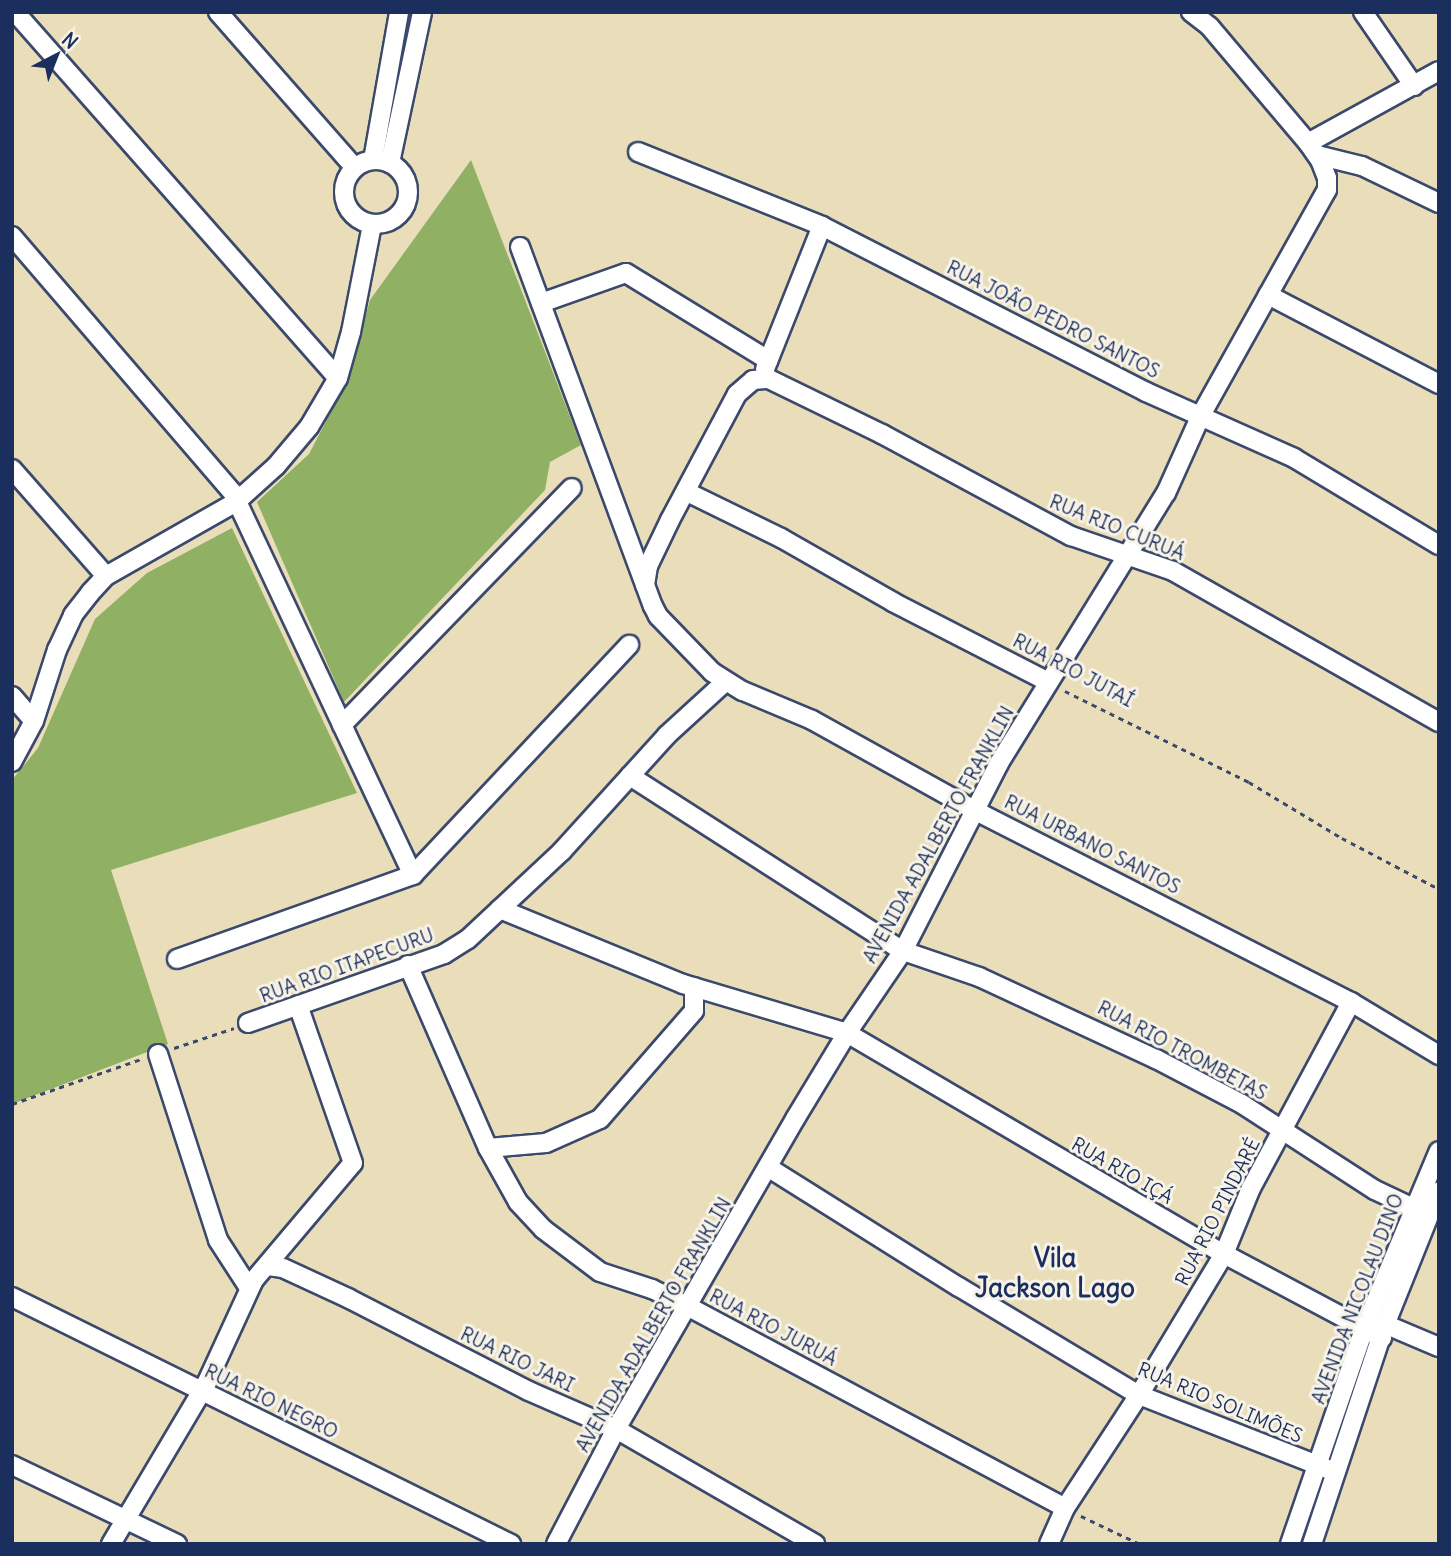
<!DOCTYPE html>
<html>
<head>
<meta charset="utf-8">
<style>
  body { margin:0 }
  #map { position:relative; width:1451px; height:1556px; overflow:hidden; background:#e9deb9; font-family:Delius,sans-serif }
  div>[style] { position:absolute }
  .forest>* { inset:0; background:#90b063 }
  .path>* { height:2.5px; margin-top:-1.25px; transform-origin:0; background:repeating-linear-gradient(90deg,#3a496c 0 5px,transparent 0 10px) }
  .roads { filter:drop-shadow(2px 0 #3a496c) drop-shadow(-2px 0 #3a496c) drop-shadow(0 2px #3a496c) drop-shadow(0 -2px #3a496c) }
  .minor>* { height:18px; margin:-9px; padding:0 9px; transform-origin:9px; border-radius:9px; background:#fff }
  .minor>.ring { margin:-9px; padding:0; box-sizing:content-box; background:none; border:18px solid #fff; border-radius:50% }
  span { translate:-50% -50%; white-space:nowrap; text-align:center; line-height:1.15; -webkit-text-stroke:6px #f7f3e8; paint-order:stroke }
  .street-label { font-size:19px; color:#1b2f5e }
  .district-label { font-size:26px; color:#1b2f5e; font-weight:700 }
  .frame { position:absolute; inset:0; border:14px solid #1b2f5e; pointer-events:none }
  .north { position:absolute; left:21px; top:21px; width:70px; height:70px; -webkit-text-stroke:5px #f7f3e8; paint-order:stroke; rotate:42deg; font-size:19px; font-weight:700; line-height:28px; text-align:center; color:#1b2f5e }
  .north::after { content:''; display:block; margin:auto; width:24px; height:32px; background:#1b2f5e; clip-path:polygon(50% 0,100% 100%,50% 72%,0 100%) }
</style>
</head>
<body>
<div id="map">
  <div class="forest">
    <i style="clip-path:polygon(471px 160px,581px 445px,550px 462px,545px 490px,344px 702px,257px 502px,309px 454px,346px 383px,370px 300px)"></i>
    <i style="clip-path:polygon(232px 528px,357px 793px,111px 870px,168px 1044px,12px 1104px,12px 780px,38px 748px,95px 619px,147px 573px)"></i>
  </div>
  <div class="path">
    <i style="left:1065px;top:691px;width:205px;rotate:26.3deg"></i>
    <i style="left:1249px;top:782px;width:109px;rotate:31.1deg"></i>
    <i style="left:1342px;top:838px;width:110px;rotate:27.7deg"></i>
    <i style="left:174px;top:1048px;width:63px;rotate:-18.4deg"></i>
    <i style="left:12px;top:1104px;width:137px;rotate:-19.2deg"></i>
    <i style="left:1081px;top:1516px;width:65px;rotate:25.4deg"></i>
  </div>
  <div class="roads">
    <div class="minor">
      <i style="left:15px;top:12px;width:488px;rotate:48.6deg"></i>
      <i style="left:218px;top:12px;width:206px;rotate:48.7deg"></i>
      <i style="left:1363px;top:12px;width:90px;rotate:55.4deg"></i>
      <i style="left:1308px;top:143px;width:149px;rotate:-28.8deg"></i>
      <i style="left:638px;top:152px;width:198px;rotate:21.9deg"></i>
      <i style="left:822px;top:226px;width:364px;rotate:27.1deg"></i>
      <i style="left:1146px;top:392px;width:162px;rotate:24deg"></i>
      <i style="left:1294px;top:458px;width:169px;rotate:31deg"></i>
      <i style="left:1317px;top:155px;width:46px;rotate:13.7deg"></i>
      <i style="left:1362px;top:166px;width:85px;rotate:25.7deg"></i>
      <i class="ring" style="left:344px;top:160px;width:46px;height:46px"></i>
      <i style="left:373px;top:160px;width:150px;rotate:-80deg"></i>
      <i style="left:390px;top:163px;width:154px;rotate:-78deg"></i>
      <i style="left:12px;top:236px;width:339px;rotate:49.3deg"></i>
      <i style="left:233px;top:493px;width:422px;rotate:64.8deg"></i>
      <i style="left:520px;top:247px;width:383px;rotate:69.7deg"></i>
      <i style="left:653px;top:606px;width:11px;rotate:63deg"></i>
      <i style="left:658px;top:616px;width:78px;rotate:46deg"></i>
      <i style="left:712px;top:672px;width:36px;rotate:32deg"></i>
      <i style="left:743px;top:691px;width:75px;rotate:22.8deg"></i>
      <i style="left:812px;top:720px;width:188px;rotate:29deg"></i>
      <i style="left:976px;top:811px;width:421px;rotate:27deg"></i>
      <i style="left:1351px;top:1002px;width:103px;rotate:31.1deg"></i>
      <i style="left:1268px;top:295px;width:193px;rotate:27.5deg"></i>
      <i style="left:541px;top:303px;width:90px;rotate:-19.4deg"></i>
      <i style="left:626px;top:273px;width:167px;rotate:31.5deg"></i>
      <i style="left:765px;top:369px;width:154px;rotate:-68.3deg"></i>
      <i style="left:12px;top:469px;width:142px;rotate:48.7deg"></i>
      <i style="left:687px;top:492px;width:105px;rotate:26.1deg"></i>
      <i style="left:781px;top:538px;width:129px;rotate:29.7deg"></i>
      <i style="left:893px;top:602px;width:173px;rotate:27.2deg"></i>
      <i style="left:645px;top:585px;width:19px;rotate:-81deg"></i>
      <i style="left:648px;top:566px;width:51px;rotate:-64.4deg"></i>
      <i style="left:670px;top:520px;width:143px;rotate:-62deg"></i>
      <i style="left:737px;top:394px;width:21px;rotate:-41deg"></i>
      <i style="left:753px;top:380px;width:16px;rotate:-4deg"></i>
      <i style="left:769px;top:379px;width:126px;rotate:26deg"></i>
      <i style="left:882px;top:434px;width:215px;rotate:28.4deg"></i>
      <i style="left:1071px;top:536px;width:108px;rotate:18.9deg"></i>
      <i style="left:1173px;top:571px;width:306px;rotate:29.6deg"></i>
      <i style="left:12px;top:696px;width:33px;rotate:49deg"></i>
      <i style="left:342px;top:725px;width:330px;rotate:-45.9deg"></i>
      <i style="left:12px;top:762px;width:47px;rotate:-61.8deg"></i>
      <i style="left:34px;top:721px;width:75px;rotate:-72.1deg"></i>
      <i style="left:57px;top:650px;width:38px;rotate:-65deg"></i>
      <i style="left:73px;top:615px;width:28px;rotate:-52deg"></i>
      <i style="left:90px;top:593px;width:23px;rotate:-47deg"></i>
      <i style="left:106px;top:576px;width:150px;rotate:-29.6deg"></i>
      <i style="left:236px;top:502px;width:54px;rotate:-42deg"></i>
      <i style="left:276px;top:466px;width:51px;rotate:-49.8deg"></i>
      <i style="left:309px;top:427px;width:57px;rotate:-59.4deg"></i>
      <i style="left:338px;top:378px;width:48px;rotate:-74.2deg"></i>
      <i style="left:351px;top:332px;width:109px;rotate:-78.9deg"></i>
      <i style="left:630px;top:776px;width:324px;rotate:32.7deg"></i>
      <i style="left:903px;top:951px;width:80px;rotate:18.9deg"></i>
      <i style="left:979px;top:977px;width:195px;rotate:24.9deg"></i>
      <i style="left:1156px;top:1059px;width:97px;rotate:27.6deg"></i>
      <i style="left:1242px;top:1104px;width:158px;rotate:32.9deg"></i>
      <i style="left:1375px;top:1190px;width:59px;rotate:25.3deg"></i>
      <i style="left:500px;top:909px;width:198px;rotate:22.3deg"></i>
      <i style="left:683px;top:984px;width:171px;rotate:16.6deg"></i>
      <i style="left:847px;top:1033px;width:437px;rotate:30.4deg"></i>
      <i style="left:1224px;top:1254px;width:179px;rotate:28deg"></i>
      <i style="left:177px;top:959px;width:251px;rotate:-19.6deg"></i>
      <i style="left:413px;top:875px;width:316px;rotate:-46.8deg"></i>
      <i style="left:408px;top:965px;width:200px;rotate:66.4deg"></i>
      <i style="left:488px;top:1148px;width:62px;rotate:60.9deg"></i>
      <i style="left:518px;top:1202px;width:37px;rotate:47deg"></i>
      <i style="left:543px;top:1229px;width:71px;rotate:37deg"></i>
      <i style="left:600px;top:1272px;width:55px;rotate:18.1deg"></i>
      <i style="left:652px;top:1289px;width:41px;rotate:25.9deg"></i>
      <i style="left:689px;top:1307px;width:426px;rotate:28.1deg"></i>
      <i style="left:248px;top:1023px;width:208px;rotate:-19.4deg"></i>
      <i style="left:444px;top:954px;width:28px;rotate:-32deg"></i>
      <i style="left:468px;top:939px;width:129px;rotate:-43.1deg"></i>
      <i style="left:562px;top:851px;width:156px;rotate:-47.8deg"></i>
      <i style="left:667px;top:735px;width:79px;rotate:-42.4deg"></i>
      <i style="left:158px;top:1054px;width:195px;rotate:72.1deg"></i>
      <i style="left:218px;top:1240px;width:57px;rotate:57.1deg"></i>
      <i style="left:488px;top:1148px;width:58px;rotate:-4.9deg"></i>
      <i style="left:546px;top:1143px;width:59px;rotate:-24deg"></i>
      <i style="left:600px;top:1119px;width:143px;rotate:-49deg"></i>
      <i style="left:694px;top:1011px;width:24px;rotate:-90deg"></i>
      <i style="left:769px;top:1168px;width:224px;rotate:32.1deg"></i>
      <i style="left:959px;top:1287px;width:210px;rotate:31deg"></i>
      <i style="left:1139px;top:1395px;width:211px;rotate:21.4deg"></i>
      <i style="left:268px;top:1266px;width:15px;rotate:8deg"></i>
      <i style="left:283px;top:1268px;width:72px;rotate:24.8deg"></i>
      <i style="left:348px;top:1298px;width:203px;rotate:27.2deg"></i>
      <i style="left:529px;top:1391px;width:95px;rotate:23.6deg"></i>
      <i style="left:616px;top:1429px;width:230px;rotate:30deg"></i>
      <i style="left:12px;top:1297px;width:557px;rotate:26.33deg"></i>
      <i style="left:1375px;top:1320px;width:69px;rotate:22.9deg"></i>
      <i style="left:12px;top:1465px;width:183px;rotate:25.6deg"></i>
      <i style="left:111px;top:1544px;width:188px;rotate:-59.3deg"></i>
      <i style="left:207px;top:1382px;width:112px;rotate:-65.3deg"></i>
      <i style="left:254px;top:1280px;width:153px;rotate:-49.8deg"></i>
      <i style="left:353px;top:1163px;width:167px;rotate:-109.2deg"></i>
      <i style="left:556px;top:1544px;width:130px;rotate:-62.4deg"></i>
      <i style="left:616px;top:1429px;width:358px;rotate:-60deg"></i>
      <i style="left:795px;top:1119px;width:100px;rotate:-58.8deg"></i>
      <i style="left:847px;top:1033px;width:99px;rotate:-55.7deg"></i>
      <i style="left:903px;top:951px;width:211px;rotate:-62.9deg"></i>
      <i style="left:999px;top:763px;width:317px;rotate:-58.3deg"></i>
      <i style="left:1166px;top:493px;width:85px;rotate:-65.8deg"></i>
      <i style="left:1201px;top:415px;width:258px;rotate:-60.8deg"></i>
      <i style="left:1327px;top:190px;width:12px;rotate:-90deg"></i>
      <i style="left:1327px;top:178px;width:19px;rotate:-111deg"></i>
      <i style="left:1320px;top:160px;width:21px;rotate:-125deg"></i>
      <i style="left:1308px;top:143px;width:153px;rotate:-130.2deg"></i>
      <i style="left:1209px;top:26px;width:23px;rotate:-142deg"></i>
      <i style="left:1049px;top:1544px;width:39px;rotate:-66deg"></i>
      <i style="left:1065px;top:1508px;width:135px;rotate:-56.8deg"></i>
      <i style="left:1139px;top:1395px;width:165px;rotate:-58.9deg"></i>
      <i style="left:1224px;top:1254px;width:71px;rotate:-67.8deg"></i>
      <i style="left:1251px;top:1188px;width:211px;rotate:-61.7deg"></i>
      <i style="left:1290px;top:1544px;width:227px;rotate:-71deg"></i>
      <i style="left:1364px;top:1329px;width:193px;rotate:-67.2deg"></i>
      <i style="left:1312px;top:1544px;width:231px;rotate:-71.6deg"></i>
      <i style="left:1385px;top:1325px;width:144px;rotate:-68.1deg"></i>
    </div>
  </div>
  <div class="street-label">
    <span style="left:1053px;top:320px;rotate:27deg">RUA JOÃO PEDRO SANTOS</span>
    <span style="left:1117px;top:528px;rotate:22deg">RUA RIO CURUÁ</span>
    <span style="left:1073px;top:671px;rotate:28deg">RUA RIO JUTAÍ</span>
    <span style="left:939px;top:835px;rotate:-61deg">AVENIDA ADALBERTO FRANKLIN</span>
    <span style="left:1092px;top:845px;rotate:27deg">RUA URBANO SANTOS</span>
    <span style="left:347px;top:966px;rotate:-20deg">RUA RIO ITAPECURU</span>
    <span style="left:1182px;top:1051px;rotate:28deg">RUA RIO TROMBETAS</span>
    <span style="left:1122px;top:1171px;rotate:30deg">RUA RIO IÇÁ</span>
    <span style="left:1218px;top:1212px;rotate:-63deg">RUA RIO PINDARÉ</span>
    <span style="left:1358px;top:1299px;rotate:-69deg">AVENIDA NICOLAU DINO</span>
    <span style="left:654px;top:1325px;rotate:-60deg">AVENIDA ADALBERTO FRANKLIN</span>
    <span style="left:773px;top:1328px;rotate:28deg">RUA RIO JURUÁ</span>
    <span style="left:517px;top:1360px;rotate:26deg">RUA RIO JARI</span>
    <span style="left:271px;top:1402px;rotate:26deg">RUA RIO NEGRO</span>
    <span style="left:1220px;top:1403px;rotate:23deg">RUA RIO SOLIMÕES</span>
  </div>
  <div class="district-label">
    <span style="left:1055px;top:1273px">Vila<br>Jackson Lago</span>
  </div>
  <div class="frame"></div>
  <div class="north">N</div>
</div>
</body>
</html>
